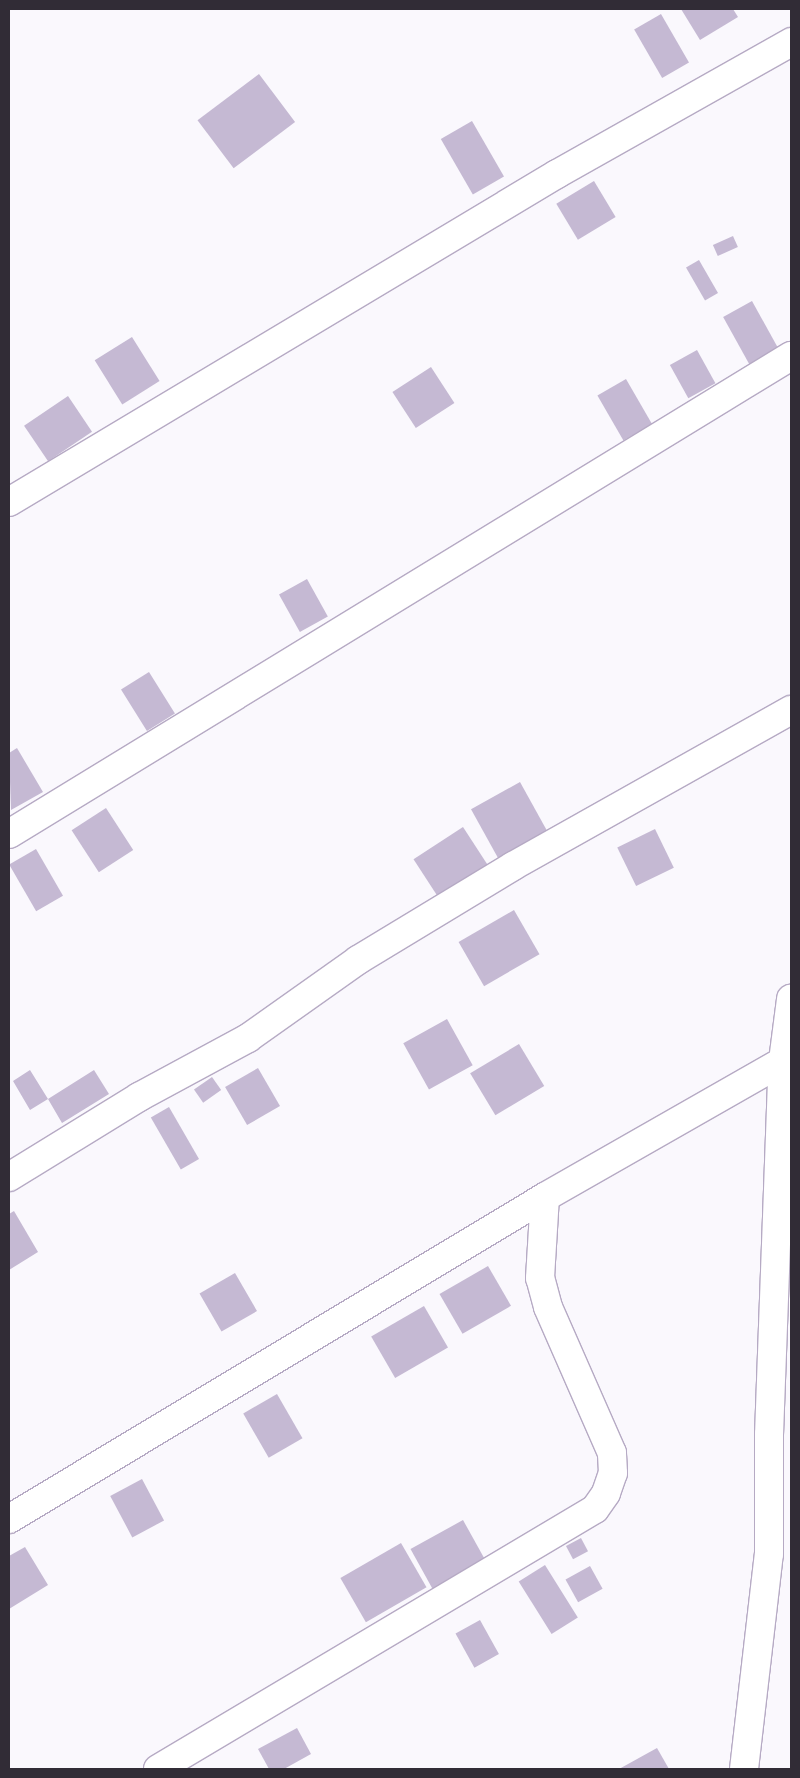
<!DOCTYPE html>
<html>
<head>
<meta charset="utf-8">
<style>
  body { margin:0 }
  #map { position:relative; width:800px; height:1778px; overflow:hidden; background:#faf8fd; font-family:Signika,sans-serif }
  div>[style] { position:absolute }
  .building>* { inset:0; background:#c5b9d3; transform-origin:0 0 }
  .roads { filter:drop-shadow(1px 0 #b6aac4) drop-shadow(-1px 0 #b6aac4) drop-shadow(0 1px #b6aac4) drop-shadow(0 -1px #b6aac4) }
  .minor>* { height:28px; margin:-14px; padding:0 14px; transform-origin:14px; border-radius:14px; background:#fff }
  span { translate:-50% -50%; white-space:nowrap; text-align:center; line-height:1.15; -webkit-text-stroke:4px #faf8fd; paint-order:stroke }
  .frame { position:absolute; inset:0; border:10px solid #312c36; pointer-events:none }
</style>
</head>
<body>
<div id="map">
  <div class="building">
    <i style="clip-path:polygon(681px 9px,733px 9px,738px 17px,700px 40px)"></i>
    <i style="left:661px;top:14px;width:56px;height:31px;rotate:60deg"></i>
    <i style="left:259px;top:74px;width:60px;height:77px;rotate:53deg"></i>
    <i style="left:472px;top:121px;width:64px;height:36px;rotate:60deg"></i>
    <i style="left:594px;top:181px;width:42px;height:44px;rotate:59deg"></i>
    <i style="left:733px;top:236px;width:12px;height:22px;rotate:66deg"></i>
    <i style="left:699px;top:260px;width:38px;height:15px;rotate:60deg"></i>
    <i style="left:752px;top:301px;width:54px;height:33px;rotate:61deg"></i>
    <i style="left:132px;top:337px;width:52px;height:44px;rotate:58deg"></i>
    <i style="left:697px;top:350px;width:38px;height:31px;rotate:61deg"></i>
    <i style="left:431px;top:367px;width:43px;height:46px;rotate:57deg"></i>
    <i style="left:626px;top:379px;width:52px;height:33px;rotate:60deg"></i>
    <i style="left:68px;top:396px;width:43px;height:53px;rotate:56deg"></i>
    <i style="left:307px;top:579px;width:43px;height:32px;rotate:61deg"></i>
    <i style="left:149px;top:672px;width:49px;height:33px;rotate:58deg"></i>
    <i style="clip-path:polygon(17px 748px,43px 792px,11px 810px,9px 753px)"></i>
    <i style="left:520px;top:782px;width:60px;height:56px;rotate:61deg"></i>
    <i style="left:106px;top:808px;width:50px;height:41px;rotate:57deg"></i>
    <i style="left:463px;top:827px;width:46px;height:59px;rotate:57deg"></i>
    <i style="left:655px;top:829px;width:43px;height:42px;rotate:64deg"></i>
    <i style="left:36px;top:849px;width:54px;height:31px;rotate:60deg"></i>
    <i style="left:514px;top:910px;width:51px;height:64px;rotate:60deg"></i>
    <i style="left:447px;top:1019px;width:53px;height:50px;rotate:61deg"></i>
    <i style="left:519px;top:1044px;width:49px;height:57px;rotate:59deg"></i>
    <i style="left:258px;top:1068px;width:44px;height:38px;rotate:60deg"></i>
    <i style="clip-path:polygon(30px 1070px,48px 1099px,94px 1070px,109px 1094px,62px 1123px,48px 1099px,30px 1110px,13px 1081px)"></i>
    <i style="left:212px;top:1077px;width:16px;height:22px;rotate:55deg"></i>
    <i style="left:169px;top:1107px;width:60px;height:21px;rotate:60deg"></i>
    <i style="clip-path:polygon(14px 1211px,38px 1252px,9px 1270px,9px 1214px)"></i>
    <i style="left:488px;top:1266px;width:46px;height:56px;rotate:60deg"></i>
    <i style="left:235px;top:1273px;width:44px;height:41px;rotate:60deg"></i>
    <i style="left:424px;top:1306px;width:48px;height:61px;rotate:60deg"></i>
    <i style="left:277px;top:1394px;width:51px;height:39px;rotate:60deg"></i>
    <i style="left:142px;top:1479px;width:47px;height:36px;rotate:62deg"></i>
    <i style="left:463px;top:1520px;width:49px;height:60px;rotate:61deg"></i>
    <i style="left:581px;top:1538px;width:15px;height:17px;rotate:62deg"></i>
    <i style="left:401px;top:1543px;width:51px;height:70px;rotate:60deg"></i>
    <i style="clip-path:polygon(25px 1547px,48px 1585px,9px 1609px,9px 1556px)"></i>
    <i style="left:545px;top:1565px;width:62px;height:31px;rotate:58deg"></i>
    <i style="left:590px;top:1566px;width:26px;height:28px;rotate:61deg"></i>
    <i style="left:480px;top:1620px;width:39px;height:28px;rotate:61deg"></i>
    <i style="clip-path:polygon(297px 1728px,311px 1754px,284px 1769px,269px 1769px,258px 1749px)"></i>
    <i style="clip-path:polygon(657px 1748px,669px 1769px,619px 1769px)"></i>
  </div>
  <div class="roads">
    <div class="minor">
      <i style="left:9px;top:502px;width:639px;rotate:-30.9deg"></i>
      <i style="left:557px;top:174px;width:269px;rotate:-29.4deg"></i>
      <i style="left:9px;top:834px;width:917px;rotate:-31.44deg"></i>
      <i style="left:9px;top:1177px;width:153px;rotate:-31.6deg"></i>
      <i style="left:139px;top:1097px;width:124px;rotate:-28.4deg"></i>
      <i style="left:248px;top:1038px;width:135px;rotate:-35.3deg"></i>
      <i style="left:358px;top:960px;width:181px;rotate:-31.2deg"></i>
      <i style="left:513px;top:866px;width:319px;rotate:-29.3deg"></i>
      <i style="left:9px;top:1519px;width:625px;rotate:-31deg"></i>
      <i style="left:158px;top:1769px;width:508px;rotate:-30.75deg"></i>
      <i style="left:595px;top:1509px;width:19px;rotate:-55deg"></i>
      <i style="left:606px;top:1493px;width:21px;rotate:-71deg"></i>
      <i style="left:613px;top:1473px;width:20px;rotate:-93deg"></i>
      <i style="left:612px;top:1453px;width:159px;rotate:-113.7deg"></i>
      <i style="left:548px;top:1307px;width:30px;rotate:-105deg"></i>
      <i style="left:540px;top:1278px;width:81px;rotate:-86.5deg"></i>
      <i style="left:545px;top:1197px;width:274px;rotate:-29.7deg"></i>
      <i style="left:783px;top:1061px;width:8px"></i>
      <i style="left:744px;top:1769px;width:216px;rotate:-83.4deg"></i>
      <i style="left:769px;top:1554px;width:119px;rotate:-90deg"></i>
      <i style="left:769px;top:1435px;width:374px;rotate:-87.9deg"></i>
      <i style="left:783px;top:1061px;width:63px;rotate:-82.6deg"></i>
    </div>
  </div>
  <div class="frame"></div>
</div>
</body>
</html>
